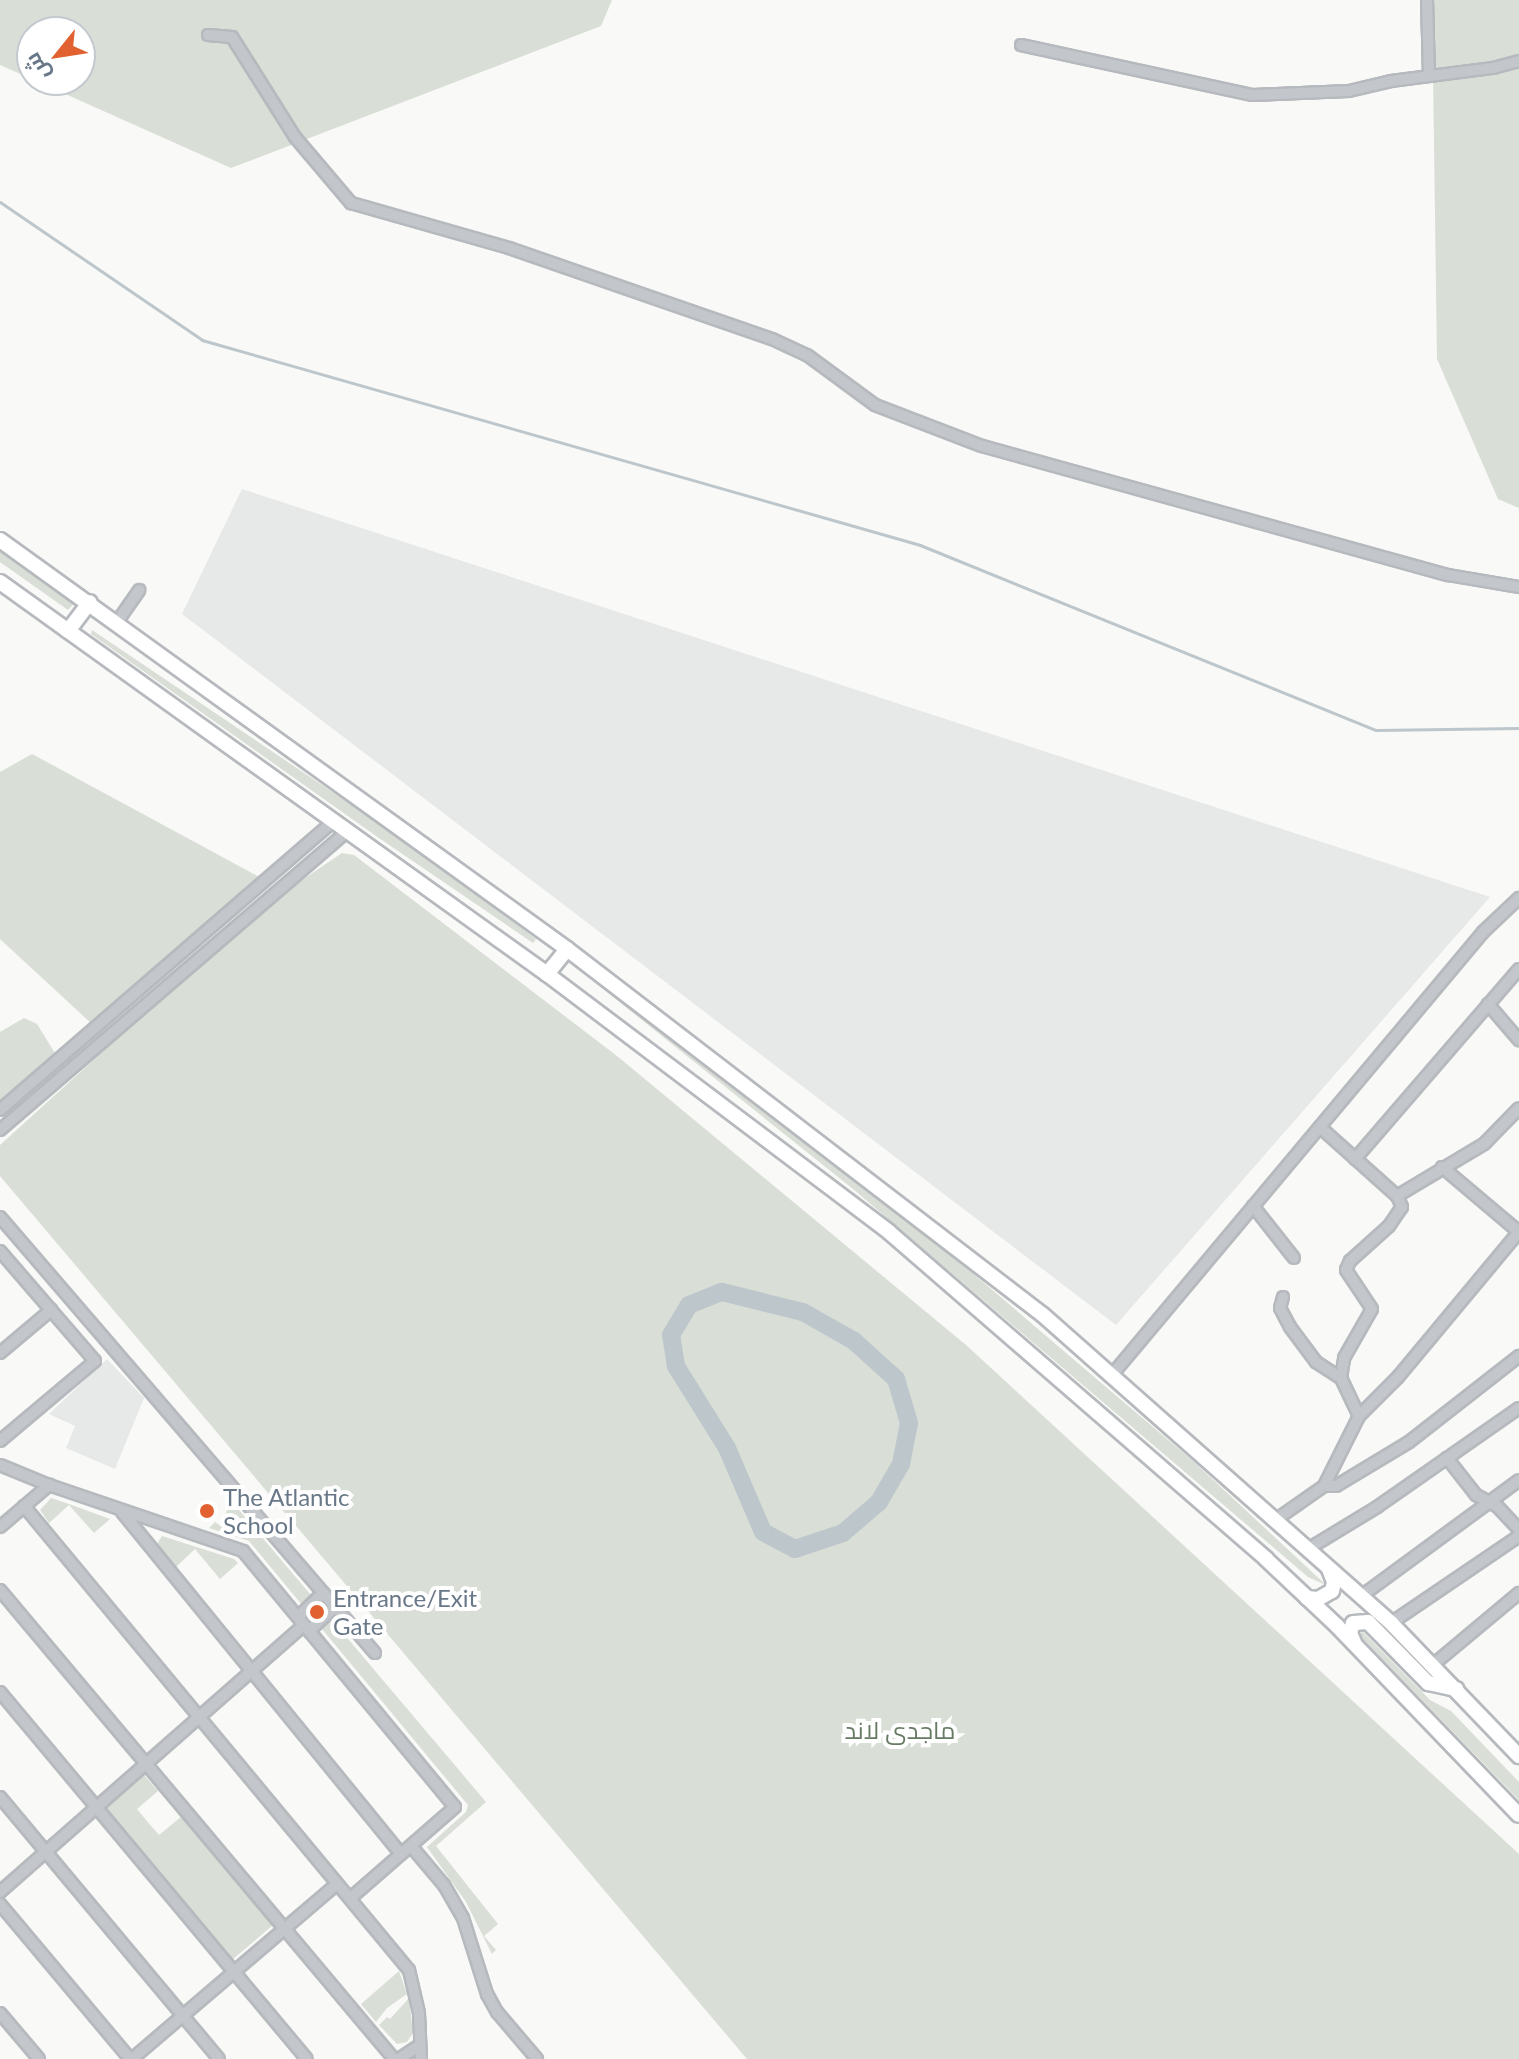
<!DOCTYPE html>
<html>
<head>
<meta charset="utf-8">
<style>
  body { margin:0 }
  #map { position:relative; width:1519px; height:2059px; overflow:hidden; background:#f9f9f7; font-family:Lato,Cairo,sans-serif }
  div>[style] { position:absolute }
  .built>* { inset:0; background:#e7e8e8 }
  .green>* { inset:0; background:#d9ded6 }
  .stream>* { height:3px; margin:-1.5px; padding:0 1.5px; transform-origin:1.5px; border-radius:1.5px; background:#bcc6cb }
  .river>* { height:18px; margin:-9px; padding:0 9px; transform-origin:9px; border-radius:9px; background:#bcc6cb }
  .roads { filter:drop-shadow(2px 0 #b6b9bd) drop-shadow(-2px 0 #b6b9bd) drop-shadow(0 2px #b6b9bd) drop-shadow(0 -2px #b6b9bd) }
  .minor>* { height:10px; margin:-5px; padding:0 5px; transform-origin:5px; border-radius:5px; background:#c3c6cb }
  .highway>* { height:14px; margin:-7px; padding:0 7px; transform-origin:7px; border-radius:7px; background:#fff }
  .dots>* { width:22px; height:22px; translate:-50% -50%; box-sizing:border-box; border:4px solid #fff; border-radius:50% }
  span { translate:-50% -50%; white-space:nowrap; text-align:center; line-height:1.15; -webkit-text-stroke:8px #fff; paint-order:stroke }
  .poi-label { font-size:24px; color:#697888 }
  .left { translate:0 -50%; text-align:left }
  .park-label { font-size:24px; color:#667a64 }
  .north { position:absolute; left:16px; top:16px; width:80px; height:80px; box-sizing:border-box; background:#fff; border:2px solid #c3c9cf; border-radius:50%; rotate:240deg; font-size:22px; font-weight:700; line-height:32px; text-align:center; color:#697888 }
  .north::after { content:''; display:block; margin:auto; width:28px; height:36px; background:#e16230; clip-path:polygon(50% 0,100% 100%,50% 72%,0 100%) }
</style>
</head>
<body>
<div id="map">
  <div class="built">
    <i style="clip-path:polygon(242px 489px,1490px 897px,1116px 1325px,182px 614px)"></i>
    <i style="clip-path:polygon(107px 1359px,144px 1398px,115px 1469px,66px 1448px,75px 1426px,49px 1414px)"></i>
  </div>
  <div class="green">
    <i style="clip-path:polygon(0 0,612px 0,601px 26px,231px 168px,34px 80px,80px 80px,80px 32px,32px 32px,32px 79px,0 65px)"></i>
    <i style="clip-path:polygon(1432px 0,1519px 0,1519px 508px,1498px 499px,1437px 359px)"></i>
    <i style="clip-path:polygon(0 547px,78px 599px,68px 610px,0 562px)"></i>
    <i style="clip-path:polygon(92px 630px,408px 843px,536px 939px,533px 943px,376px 836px,91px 634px)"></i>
    <i style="clip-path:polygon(32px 754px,265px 880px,93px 1025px,0 939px,0 772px)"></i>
    <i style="clip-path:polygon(342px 853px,354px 855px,617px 1056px,966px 1345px,1519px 1854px,1519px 2059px,747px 2059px,0 1176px,0 1145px,262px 907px)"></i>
    <i style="clip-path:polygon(587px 976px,719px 1065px,840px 1160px,1194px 1462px,1326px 1585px,1308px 1577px,853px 1189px)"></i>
    <i style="clip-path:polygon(24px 1018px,37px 1024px,58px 1058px,0 1107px,0 1032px)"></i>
    <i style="clip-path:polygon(51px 1498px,69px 1504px,110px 1519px,94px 1533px,69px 1505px,49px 1523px,40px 1510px)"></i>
    <i style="clip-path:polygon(228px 1506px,239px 1510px,486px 1802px,436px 1846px,498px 1924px,484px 1936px,496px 1950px,492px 1954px,466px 1902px,427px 1847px,466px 1812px,468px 1805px,249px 1541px,209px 1528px,215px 1522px,222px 1527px)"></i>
    <i style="clip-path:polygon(162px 1536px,234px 1559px,238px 1563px,220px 1579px,195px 1549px,176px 1567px,157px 1544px)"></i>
    <i style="clip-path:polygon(1362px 1631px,1430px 1700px,1451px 1711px,1519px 1782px,1519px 1800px,1360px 1636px)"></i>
    <i style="clip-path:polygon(144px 1775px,158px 1791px,137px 1809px,146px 1820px,159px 1835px,182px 1816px,273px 1925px,232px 1960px,105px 1808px)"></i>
    <i style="clip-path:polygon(399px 1971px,407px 1994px,387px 2008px,376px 2022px,361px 2004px)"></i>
    <i style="clip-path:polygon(409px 1998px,413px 2033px,407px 2042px,397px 2044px,379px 2025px,387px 2017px,390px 2019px)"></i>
  </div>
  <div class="stream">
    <i style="left:0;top:202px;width:245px;rotate:34.3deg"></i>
    <i style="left:202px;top:340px;width:747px;rotate:15.93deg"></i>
    <i style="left:920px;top:545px;width:492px;rotate:22.1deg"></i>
    <i style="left:1376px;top:730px;width:143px;rotate:-0.8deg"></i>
  </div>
  <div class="river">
    <i style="left:722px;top:1292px;width:83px;rotate:13.9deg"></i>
    <i style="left:803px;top:1312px;width:59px;rotate:29.6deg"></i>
    <i style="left:854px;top:1341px;width:57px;rotate:42.1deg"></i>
    <i style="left:896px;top:1379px;width:46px;rotate:73.5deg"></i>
    <i style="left:909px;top:1423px;width:42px;rotate:101deg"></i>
    <i style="left:901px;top:1464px;width:44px;rotate:120.1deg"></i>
    <i style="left:879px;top:1502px;width:48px;rotate:139.3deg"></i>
    <i style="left:843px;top:1533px;width:51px;rotate:161.6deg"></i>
    <i style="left:795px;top:1549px;width:36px;rotate:-152deg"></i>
    <i style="left:763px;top:1532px;width:91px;rotate:-113.2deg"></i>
    <i style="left:727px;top:1448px;width:97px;rotate:-121.9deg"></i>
    <i style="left:676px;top:1366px;width:31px;rotate:-99deg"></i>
    <i style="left:671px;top:1335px;width:35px;rotate:-59deg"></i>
    <i style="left:689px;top:1305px;width:35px;rotate:-22deg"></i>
  </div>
  <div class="roads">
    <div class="minor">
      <i style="left:1427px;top:0;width:76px;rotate:88.5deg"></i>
      <i style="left:208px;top:35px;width:24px;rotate:5deg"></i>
      <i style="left:232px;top:37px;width:118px;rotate:57.8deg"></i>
      <i style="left:295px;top:137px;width:87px;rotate:49.7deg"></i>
      <i style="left:351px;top:203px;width:164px;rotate:15.9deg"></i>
      <i style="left:509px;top:248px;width:278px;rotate:19.1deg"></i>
      <i style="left:772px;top:339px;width:38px;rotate:25deg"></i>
      <i style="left:807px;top:355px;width:84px;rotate:36.3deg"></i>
      <i style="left:875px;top:405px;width:115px;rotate:21deg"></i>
      <i style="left:982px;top:446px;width:484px;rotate:15.5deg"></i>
      <i style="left:1448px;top:575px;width:72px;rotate:9.6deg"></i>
      <i style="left:1021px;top:45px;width:237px;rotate:12.2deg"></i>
      <i style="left:1253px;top:95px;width:96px;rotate:-2.4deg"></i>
      <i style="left:1349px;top:91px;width:43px;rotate:-13.4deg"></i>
      <i style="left:1391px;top:81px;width:103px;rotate:-7.3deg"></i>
      <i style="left:1493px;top:68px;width:27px;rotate:-15deg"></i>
      <i style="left:117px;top:622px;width:39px;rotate:-55deg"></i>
      <i style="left:1488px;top:1004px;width:48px;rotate:49.3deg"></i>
      <i style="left:0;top:1110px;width:443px;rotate:-40.9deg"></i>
      <i style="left:1321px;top:1128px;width:102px;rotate:41.8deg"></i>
      <i style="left:0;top:1130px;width:460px;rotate:-40.7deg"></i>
      <i style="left:1355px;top:1159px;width:251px;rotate:-49.2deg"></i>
      <i style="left:1442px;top:1167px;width:101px;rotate:40.2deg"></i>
      <i style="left:1253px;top:1206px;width:66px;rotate:51.7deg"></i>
      <i style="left:0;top:1217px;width:575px;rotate:49.3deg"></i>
      <i style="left:0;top:1251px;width:145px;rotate:49.2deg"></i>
      <i style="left:95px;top:1361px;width:124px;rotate:139.9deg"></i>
      <i style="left:1283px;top:1297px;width:11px;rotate:105deg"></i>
      <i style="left:1280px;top:1308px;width:21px;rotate:62deg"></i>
      <i style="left:1290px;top:1327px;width:44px;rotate:53.4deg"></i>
      <i style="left:1316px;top:1362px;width:30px;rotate:33deg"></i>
      <i style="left:1341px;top:1378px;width:42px;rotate:64.7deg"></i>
      <i style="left:0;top:1353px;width:67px;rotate:-40.1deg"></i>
      <i style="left:1111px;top:1376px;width:579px;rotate:-50.04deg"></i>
      <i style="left:1483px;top:932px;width:50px;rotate:-43.4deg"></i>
      <i style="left:1341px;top:1378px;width:20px;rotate:-81deg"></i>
      <i style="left:1344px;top:1358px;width:56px;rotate:-60.3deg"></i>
      <i style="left:1372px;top:1309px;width:47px;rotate:-123.7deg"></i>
      <i style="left:1346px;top:1270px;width:10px;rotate:-66deg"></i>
      <i style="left:1350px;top:1261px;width:52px;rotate:-41.9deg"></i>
      <i style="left:1389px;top:1226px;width:23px;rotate:-56deg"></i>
      <i style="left:1402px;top:1207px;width:12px;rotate:-114deg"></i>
      <i style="left:1397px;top:1196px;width:101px;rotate:-30.9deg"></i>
      <i style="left:1484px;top:1144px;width:50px;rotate:-45.8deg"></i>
      <i style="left:1447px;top:1458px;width:47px;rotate:51.9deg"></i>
      <i style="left:1476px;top:1495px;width:24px;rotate:28deg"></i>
      <i style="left:1497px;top:1506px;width:33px;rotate:47deg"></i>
      <i style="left:0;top:1465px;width:53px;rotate:22.2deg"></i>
      <i style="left:49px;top:1485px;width:205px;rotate:18.8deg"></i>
      <i style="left:243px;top:1551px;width:332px;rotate:50.4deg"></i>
      <i style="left:455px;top:1807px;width:137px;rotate:138.9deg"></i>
      <i style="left:1324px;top:1486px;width:78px;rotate:-63.4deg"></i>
      <i style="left:1359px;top:1416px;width:55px;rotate:-45deg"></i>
      <i style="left:1398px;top:1377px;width:189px;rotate:-50.2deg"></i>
      <i style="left:24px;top:1506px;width:603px;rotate:50.32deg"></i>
      <i style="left:409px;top:1970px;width:44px;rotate:76.9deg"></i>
      <i style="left:419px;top:2013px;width:46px;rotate:87.5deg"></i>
      <i style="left:122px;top:1512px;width:441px;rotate:50.8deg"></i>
      <i style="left:1274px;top:1521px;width:61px;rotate:-35deg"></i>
      <i style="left:1324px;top:1486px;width:12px"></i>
      <i style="left:1336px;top:1486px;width:85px;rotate:-31.1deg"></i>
      <i style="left:1409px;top:1442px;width:140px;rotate:-38deg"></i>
      <i style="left:0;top:1527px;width:65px;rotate:-40.6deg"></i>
      <i style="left:1308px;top:1549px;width:81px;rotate:-31.3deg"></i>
      <i style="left:1377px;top:1507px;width:173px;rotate:-34.9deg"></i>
      <i style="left:0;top:1590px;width:613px;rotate:49.97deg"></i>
      <i style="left:1360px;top:1597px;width:197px;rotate:-36.3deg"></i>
      <i style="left:298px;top:1617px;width:35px;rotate:-44deg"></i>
      <i style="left:1391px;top:1623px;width:155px;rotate:-34.2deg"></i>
      <i style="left:309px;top:1631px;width:35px;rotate:-43deg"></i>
      <i style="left:1434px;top:1664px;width:111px;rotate:-39.9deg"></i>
      <i style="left:0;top:1692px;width:478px;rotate:50.1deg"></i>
      <i style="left:0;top:1797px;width:341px;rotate:50.1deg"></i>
      <i style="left:411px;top:1846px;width:51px;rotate:49.8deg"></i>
      <i style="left:444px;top:1885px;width:38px;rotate:60deg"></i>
      <i style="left:463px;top:1918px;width:80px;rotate:72.5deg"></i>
      <i style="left:487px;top:1994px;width:21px;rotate:61deg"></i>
      <i style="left:497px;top:2012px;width:62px;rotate:49.6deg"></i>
      <i style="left:0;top:1892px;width:405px;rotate:-41.3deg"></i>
      <i style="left:0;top:1904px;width:202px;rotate:50deg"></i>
      <i style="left:0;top:2013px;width:60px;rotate:49.7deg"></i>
      <i style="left:132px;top:2059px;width:268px;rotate:-40.5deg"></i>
      <i style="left:399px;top:2059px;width:25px;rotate:-34deg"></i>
    </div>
    <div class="highway">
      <i style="left:0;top:540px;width:699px;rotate:35.8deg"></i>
      <i style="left:567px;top:949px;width:600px;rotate:37.56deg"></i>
      <i style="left:1043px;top:1315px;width:465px;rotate:41.5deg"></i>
      <i style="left:1391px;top:1623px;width:185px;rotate:46.1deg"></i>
      <i style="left:0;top:582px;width:673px;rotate:35.63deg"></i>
      <i style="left:547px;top:974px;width:428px;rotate:37deg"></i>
      <i style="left:889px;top:1232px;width:499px;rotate:40.9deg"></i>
      <i style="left:1266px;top:1559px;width:98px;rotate:43.3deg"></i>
      <i style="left:1337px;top:1626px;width:262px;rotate:46.1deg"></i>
      <i style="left:68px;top:631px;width:36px;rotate:-53deg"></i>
      <i style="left:547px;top:974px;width:32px;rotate:-51deg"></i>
      <i style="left:1307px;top:1598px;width:11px;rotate:5deg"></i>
      <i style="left:1318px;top:1599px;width:16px;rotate:-30deg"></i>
      <i style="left:1332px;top:1591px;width:9px;rotate:-77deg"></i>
      <i style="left:1334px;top:1582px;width:14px;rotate:-111deg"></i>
      <i style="left:1354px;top:1642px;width:10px;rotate:-114deg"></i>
      <i style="left:1350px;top:1633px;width:10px;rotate:-73deg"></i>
      <i style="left:1353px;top:1623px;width:15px;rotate:-4deg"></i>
      <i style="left:1368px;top:1622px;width:86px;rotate:45.5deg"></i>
      <i style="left:1428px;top:1683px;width:29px;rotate:12deg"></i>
    </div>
  </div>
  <div class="dots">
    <i style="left:207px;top:1511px;background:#e16230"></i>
    <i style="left:317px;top:1612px;background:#e16230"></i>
  </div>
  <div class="poi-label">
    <span class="left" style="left:223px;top:1511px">The Atlantic<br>School</span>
    <span class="left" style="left:333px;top:1612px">Entrance/Exit<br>Gate</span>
  </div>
  <div class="park-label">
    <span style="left:900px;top:1730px">ماجدی لاند</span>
  </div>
  <div class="north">ش</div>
</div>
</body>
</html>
